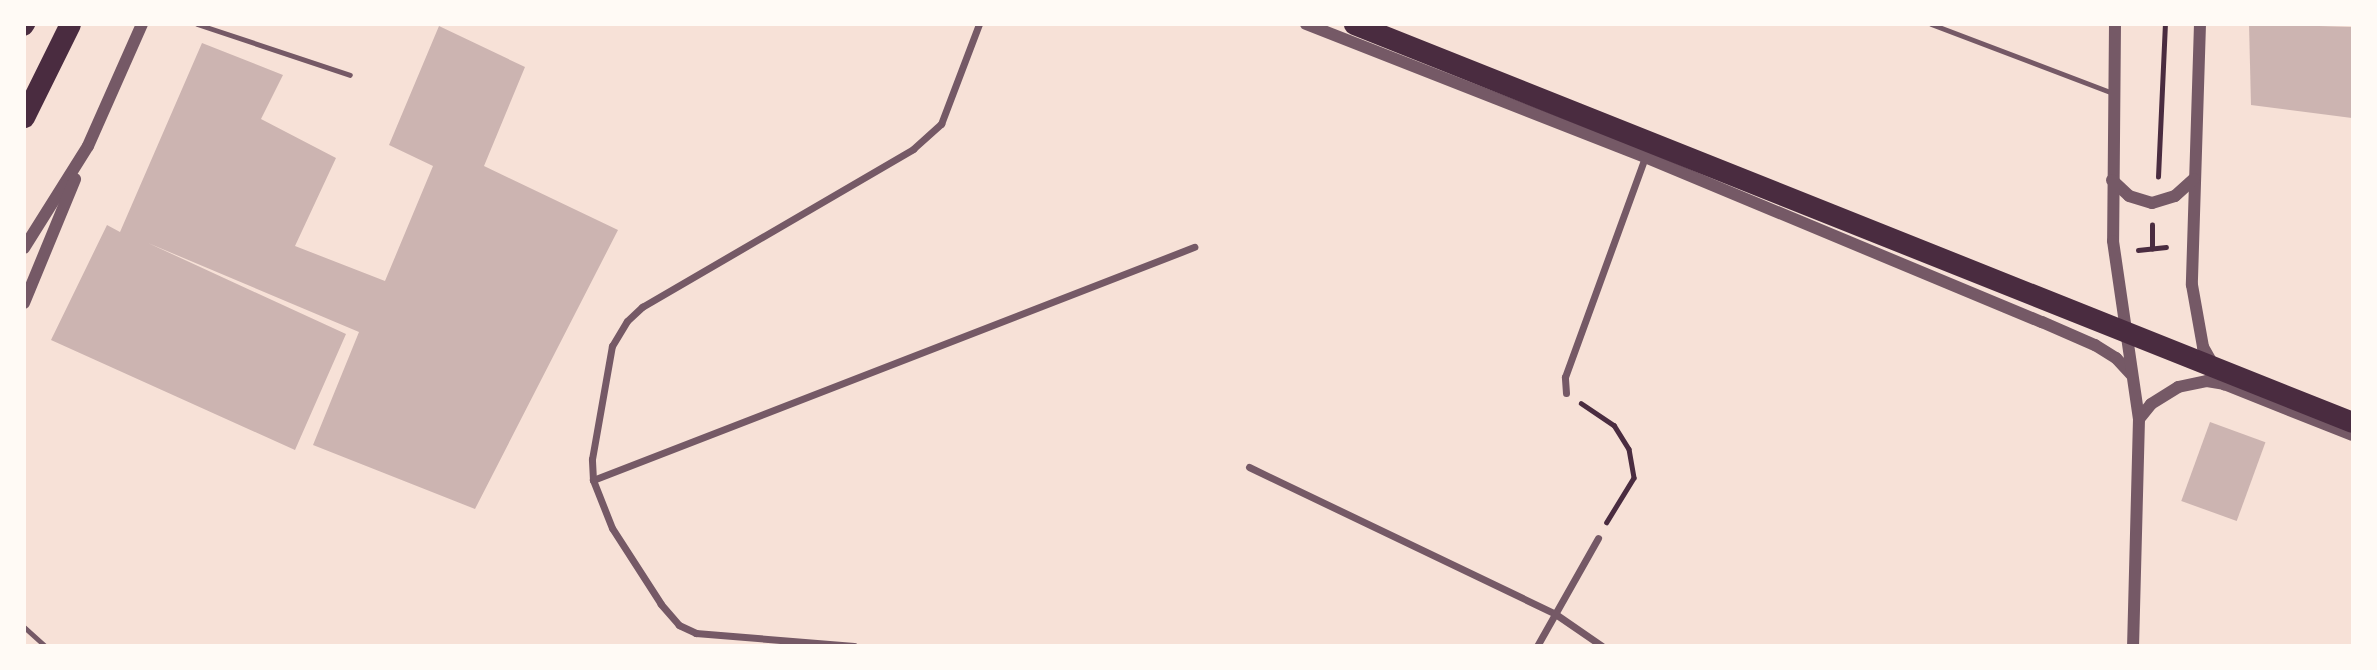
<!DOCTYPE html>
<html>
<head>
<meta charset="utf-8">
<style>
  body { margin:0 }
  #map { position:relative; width:2377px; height:670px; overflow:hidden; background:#f7e1d7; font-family:"Source Sans 3",sans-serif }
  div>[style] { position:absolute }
  .building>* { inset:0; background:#ccb4b1; transform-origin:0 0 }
  .path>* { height:4.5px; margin:-2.25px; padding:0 2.25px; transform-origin:2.25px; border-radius:2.25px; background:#4a2c40 }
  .service>* { height:5px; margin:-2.5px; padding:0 2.5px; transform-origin:2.5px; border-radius:2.5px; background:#755966 }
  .minor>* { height:7px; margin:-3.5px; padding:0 3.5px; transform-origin:3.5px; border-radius:3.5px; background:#755966 }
  .tertiary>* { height:12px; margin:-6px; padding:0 6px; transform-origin:6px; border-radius:6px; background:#755966 }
  .primary>* { height:18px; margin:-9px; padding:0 9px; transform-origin:9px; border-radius:9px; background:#4a2c40 }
  .motorway>* { height:21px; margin:-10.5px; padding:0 10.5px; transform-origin:10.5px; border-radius:10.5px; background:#4a2c40 }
  span { translate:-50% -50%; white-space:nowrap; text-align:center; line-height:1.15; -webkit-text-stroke:7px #fffaf5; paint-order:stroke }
  .frame { position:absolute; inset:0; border:26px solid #fffaf5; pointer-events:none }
</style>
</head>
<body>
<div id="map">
  <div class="building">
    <i style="clip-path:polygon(2249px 24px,2352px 27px,2352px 118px,2251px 105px)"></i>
    <i style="clip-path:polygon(439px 26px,525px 67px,484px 166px,618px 230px,475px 509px,313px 445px,359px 332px,148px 243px,346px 334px,295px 450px,51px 340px,107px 225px,120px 232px,202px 43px,283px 75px,261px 119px,336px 158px,295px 246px,385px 281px,433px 166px,389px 145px)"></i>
    <i style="left:2210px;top:422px;width:59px;height:84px;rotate:20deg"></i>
  </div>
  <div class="path">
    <i style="left:2158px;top:177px;width:153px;rotate:-87.4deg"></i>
    <i style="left:2152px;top:249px;width:24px;rotate:-90deg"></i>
    <i style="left:2138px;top:250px;width:28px;rotate:-6deg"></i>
    <i style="left:1581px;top:403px;width:40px;rotate:34deg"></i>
    <i style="left:1614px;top:425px;width:28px;rotate:58deg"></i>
    <i style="left:1629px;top:449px;width:29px;rotate:80deg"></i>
    <i style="left:1634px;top:478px;width:52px;rotate:121.5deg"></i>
  </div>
  <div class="service">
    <i style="left:197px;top:24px;width:161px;rotate:18.4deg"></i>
    <i style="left:1931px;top:24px;width:195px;rotate:20.8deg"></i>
    <i style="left:24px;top:627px;width:28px;rotate:42deg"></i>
  </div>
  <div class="minor">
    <i style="left:1566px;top:393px;width:16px;rotate:-94deg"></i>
    <i style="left:1565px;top:377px;width:234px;rotate:-70deg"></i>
    <i style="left:1249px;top:467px;width:338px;rotate:25.6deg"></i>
    <i style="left:1554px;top:613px;width:58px;rotate:34.5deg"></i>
    <i style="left:593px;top:480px;width:645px;rotate:-21.19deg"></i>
    <i style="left:854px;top:646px;width:159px;rotate:-175.3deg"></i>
    <i style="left:696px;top:633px;width:19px;rotate:-155deg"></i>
    <i style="left:679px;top:625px;width:28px;rotate:-131deg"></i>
    <i style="left:661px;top:604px;width:90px;rotate:-122.8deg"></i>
    <i style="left:612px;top:528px;width:52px;rotate:-111.6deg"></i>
    <i style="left:593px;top:480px;width:21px;rotate:-93deg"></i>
    <i style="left:592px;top:459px;width:115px;rotate:-80deg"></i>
    <i style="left:612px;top:346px;width:29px;rotate:-59deg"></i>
    <i style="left:627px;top:321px;width:21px;rotate:-43deg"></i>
    <i style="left:642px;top:307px;width:314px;rotate:-30.2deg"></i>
    <i style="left:913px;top:149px;width:38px;rotate:-42deg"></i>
    <i style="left:941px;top:124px;width:107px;rotate:-69.2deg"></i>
    <i style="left:1537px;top:646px;width:124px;rotate:-60.5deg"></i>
  </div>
  <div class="tertiary">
    <i style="left:1306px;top:24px;width:364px;rotate:21.4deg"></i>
    <i style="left:1645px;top:157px;width:430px;rotate:22.6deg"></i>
    <i style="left:2042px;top:322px;width:58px;rotate:23.5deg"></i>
    <i style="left:2095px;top:345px;width:25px;rotate:32deg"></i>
    <i style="left:2116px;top:358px;width:22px;rotate:47deg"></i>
    <i style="left:2115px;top:24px;width:217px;rotate:90.5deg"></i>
    <i style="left:2113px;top:241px;width:180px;rotate:81.7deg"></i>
    <i style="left:2139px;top:419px;width:227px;rotate:91.5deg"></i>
    <i style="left:2200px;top:24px;width:261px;rotate:91.8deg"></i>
    <i style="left:2192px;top:285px;width:63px;rotate:79.9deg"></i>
    <i style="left:2203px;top:347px;width:43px;rotate:60.4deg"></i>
    <i style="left:2112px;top:180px;width:23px;rotate:43deg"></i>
    <i style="left:2129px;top:196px;width:24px;rotate:17deg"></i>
    <i style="left:2152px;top:203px;width:24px;rotate:-17deg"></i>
    <i style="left:2175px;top:196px;width:25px;rotate:-42deg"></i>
    <i style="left:24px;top:248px;width:120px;rotate:-57.9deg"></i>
    <i style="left:88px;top:146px;width:133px;rotate:-66.1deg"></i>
    <i style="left:24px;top:303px;width:134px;rotate:-67.6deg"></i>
    <i style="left:2139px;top:419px;width:19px;rotate:-51deg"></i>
    <i style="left:2151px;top:404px;width:32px;rotate:-32deg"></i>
    <i style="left:2178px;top:387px;width:30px;rotate:-12deg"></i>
    <i style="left:2207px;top:381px;width:17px;rotate:10deg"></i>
    <i style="left:2224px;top:384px;width:138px;rotate:21.7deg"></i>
  </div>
  <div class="primary">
    <i style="left:24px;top:27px;width:4px;rotate:-56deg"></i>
  </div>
  <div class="motorway">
    <i style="left:1354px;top:24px;width:1074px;rotate:21.74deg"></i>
    <i style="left:24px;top:117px;width:104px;rotate:-63.7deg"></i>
  </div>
  <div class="frame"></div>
</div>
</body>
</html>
